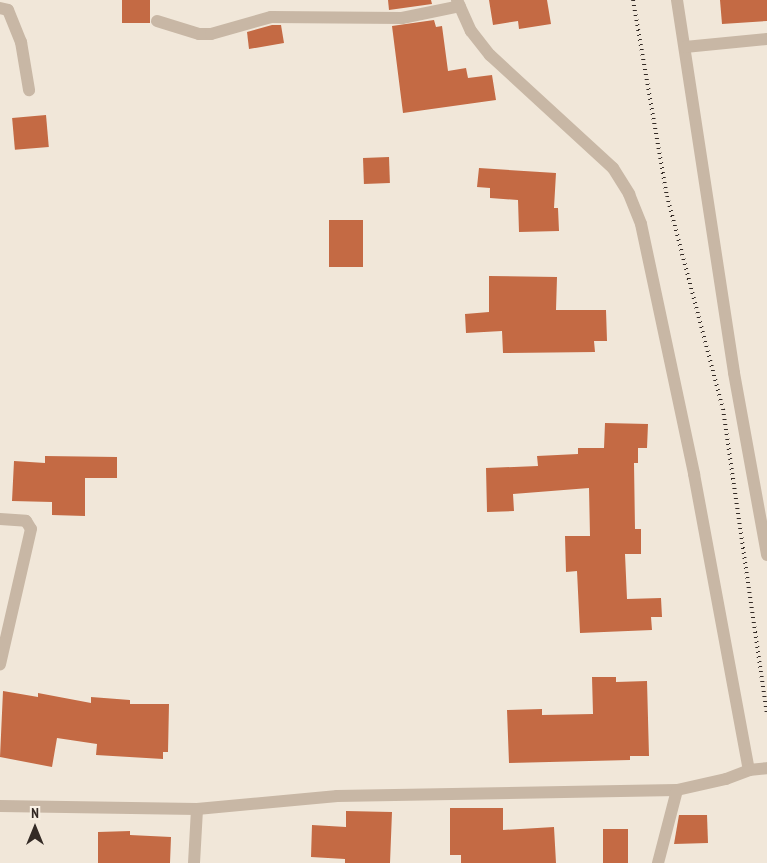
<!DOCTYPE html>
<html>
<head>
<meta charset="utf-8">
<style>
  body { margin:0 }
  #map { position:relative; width:767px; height:863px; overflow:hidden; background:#f1e7d9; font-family:"PT Sans Narrow",sans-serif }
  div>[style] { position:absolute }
  .building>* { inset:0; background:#c46a44; transform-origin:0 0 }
  .minor>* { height:12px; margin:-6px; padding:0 6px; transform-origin:6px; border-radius:6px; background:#c8b7a5 }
  .rail>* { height:4px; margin-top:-2px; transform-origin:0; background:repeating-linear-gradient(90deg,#342b26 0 1px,transparent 0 5px) }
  span { translate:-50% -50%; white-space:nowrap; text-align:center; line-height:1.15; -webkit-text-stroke:4px #f9f1e5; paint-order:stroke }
  .north { position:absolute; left:10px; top:803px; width:50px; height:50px; -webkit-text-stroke:4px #f9f1e5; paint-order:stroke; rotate:0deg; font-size:14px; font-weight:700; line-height:20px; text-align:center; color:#342b26 }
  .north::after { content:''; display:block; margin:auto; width:18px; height:22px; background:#342b26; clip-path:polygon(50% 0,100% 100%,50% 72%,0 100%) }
</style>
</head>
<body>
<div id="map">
  <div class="building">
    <i style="left:122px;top:0;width:28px;height:23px"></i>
    <i style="clip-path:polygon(388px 0,431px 0,432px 4px,389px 10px)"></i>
    <i style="clip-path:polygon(489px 0,547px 0,551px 24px,519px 29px,518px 21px,493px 25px)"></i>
    <i style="clip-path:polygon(720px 0,767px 0,767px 21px,722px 24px)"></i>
    <i style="clip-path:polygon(434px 20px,436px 27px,442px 26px,448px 71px,466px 68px,468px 78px,492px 75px,496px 100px,403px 113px,392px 26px)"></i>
    <i style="clip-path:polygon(272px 25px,281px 25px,284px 43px,249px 49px,247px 32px)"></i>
    <i style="left:46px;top:115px;width:32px;height:34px;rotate:85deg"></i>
    <i style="left:389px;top:157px;width:26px;height:26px;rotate:88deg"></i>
    <i style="clip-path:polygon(479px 168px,556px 173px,554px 208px,558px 208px,559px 231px,519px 232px,518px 200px,490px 198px,490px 188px,477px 187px)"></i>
    <i style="left:363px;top:220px;width:47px;height:34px;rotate:90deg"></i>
    <i style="clip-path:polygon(489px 276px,557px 277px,556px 310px,606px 310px,607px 341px,594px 341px,595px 352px,503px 353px,502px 331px,466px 333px,465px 314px,489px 312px)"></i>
    <i style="clip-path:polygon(605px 423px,648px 424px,647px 448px,638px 448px,638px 463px,634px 463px,635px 529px,641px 529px,641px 554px,625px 554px,627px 599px,661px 598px,662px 617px,651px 617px,652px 630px,580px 633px,577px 571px,566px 572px,565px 536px,590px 536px,589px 488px,513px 494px,514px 511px,487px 512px,486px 468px,538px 466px,537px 456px,578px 454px,578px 448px,604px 448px)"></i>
    <i style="clip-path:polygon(45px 456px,117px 457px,117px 478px,85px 478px,85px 516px,52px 515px,52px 502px,12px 501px,14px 461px,45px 463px)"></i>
    <i style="clip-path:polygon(592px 677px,616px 677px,616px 682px,647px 681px,649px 756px,630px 756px,630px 760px,509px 763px,507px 710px,542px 709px,542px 715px,593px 714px)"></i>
    <i style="clip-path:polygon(3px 691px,38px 697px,38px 693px,91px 703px,91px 697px,130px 700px,130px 704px,169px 704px,168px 752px,163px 752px,163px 759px,96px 755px,97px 744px,57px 738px,52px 767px,0 757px)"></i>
    <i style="clip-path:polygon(450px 808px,503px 808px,503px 830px,554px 827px,556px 863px,461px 863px,461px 855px,450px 855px)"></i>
    <i style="clip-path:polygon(346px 811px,392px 812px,390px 863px,345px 863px,345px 859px,311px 857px,312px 825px,346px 827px)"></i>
    <i style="clip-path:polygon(679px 815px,707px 815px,708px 843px,674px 844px)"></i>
    <i style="left:603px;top:829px;width:25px;height:34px"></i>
    <i style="clip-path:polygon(130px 831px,130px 835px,171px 837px,170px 863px,98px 863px,98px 832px)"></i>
  </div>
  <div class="minor">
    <i style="left:457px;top:0;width:34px;rotate:66deg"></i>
    <i style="left:471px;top:31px;width:31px;rotate:52deg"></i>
    <i style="left:490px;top:55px;width:167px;rotate:42.6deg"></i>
    <i style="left:613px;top:168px;width:31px;rotate:58deg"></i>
    <i style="left:629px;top:194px;width:32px;rotate:68deg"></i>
    <i style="left:641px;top:224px;width:256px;rotate:78deg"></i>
    <i style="left:694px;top:474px;width:301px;rotate:79.5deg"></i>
    <i style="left:677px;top:0;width:377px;rotate:81.3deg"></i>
    <i style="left:734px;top:373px;width:185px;rotate:79.7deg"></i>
    <i style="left:0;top:8px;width:8px;rotate:14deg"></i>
    <i style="left:8px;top:10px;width:35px;rotate:68deg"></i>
    <i style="left:21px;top:42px;width:49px;rotate:80.5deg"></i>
    <i style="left:157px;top:21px;width:44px;rotate:17.2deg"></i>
    <i style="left:199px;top:34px;width:12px"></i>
    <i style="left:211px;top:34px;width:62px;rotate:-15.8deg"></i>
    <i style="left:271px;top:17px;width:131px;rotate:0.4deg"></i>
    <i style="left:402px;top:18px;width:59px;rotate:-11.7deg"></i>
    <i style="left:685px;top:47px;width:82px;rotate:-5.6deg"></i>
    <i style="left:0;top:519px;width:26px;rotate:4deg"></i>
    <i style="left:26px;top:521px;width:9px;rotate:58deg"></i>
    <i style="left:31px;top:529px;width:139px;rotate:102.9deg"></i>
    <i style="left:0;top:806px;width:197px;rotate:0.9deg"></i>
    <i style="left:197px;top:809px;width:141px;rotate:-5.3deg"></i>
    <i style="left:337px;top:796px;width:340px;rotate:-1deg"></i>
    <i style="left:677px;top:790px;width:50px;rotate:-12.7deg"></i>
    <i style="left:726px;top:779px;width:25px;rotate:-21deg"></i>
    <i style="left:749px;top:770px;width:18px;rotate:-6deg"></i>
    <i style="left:194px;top:863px;width:54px;rotate:-86.8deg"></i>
    <i style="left:658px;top:863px;width:75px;rotate:-75.4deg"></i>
  </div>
  <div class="rail">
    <i style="left:633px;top:0;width:199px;rotate:80.2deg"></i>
    <i style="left:667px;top:196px;width:220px;rotate:75.3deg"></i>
    <i style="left:723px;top:409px;width:308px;rotate:81.8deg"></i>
  </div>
  <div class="north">N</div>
</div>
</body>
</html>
